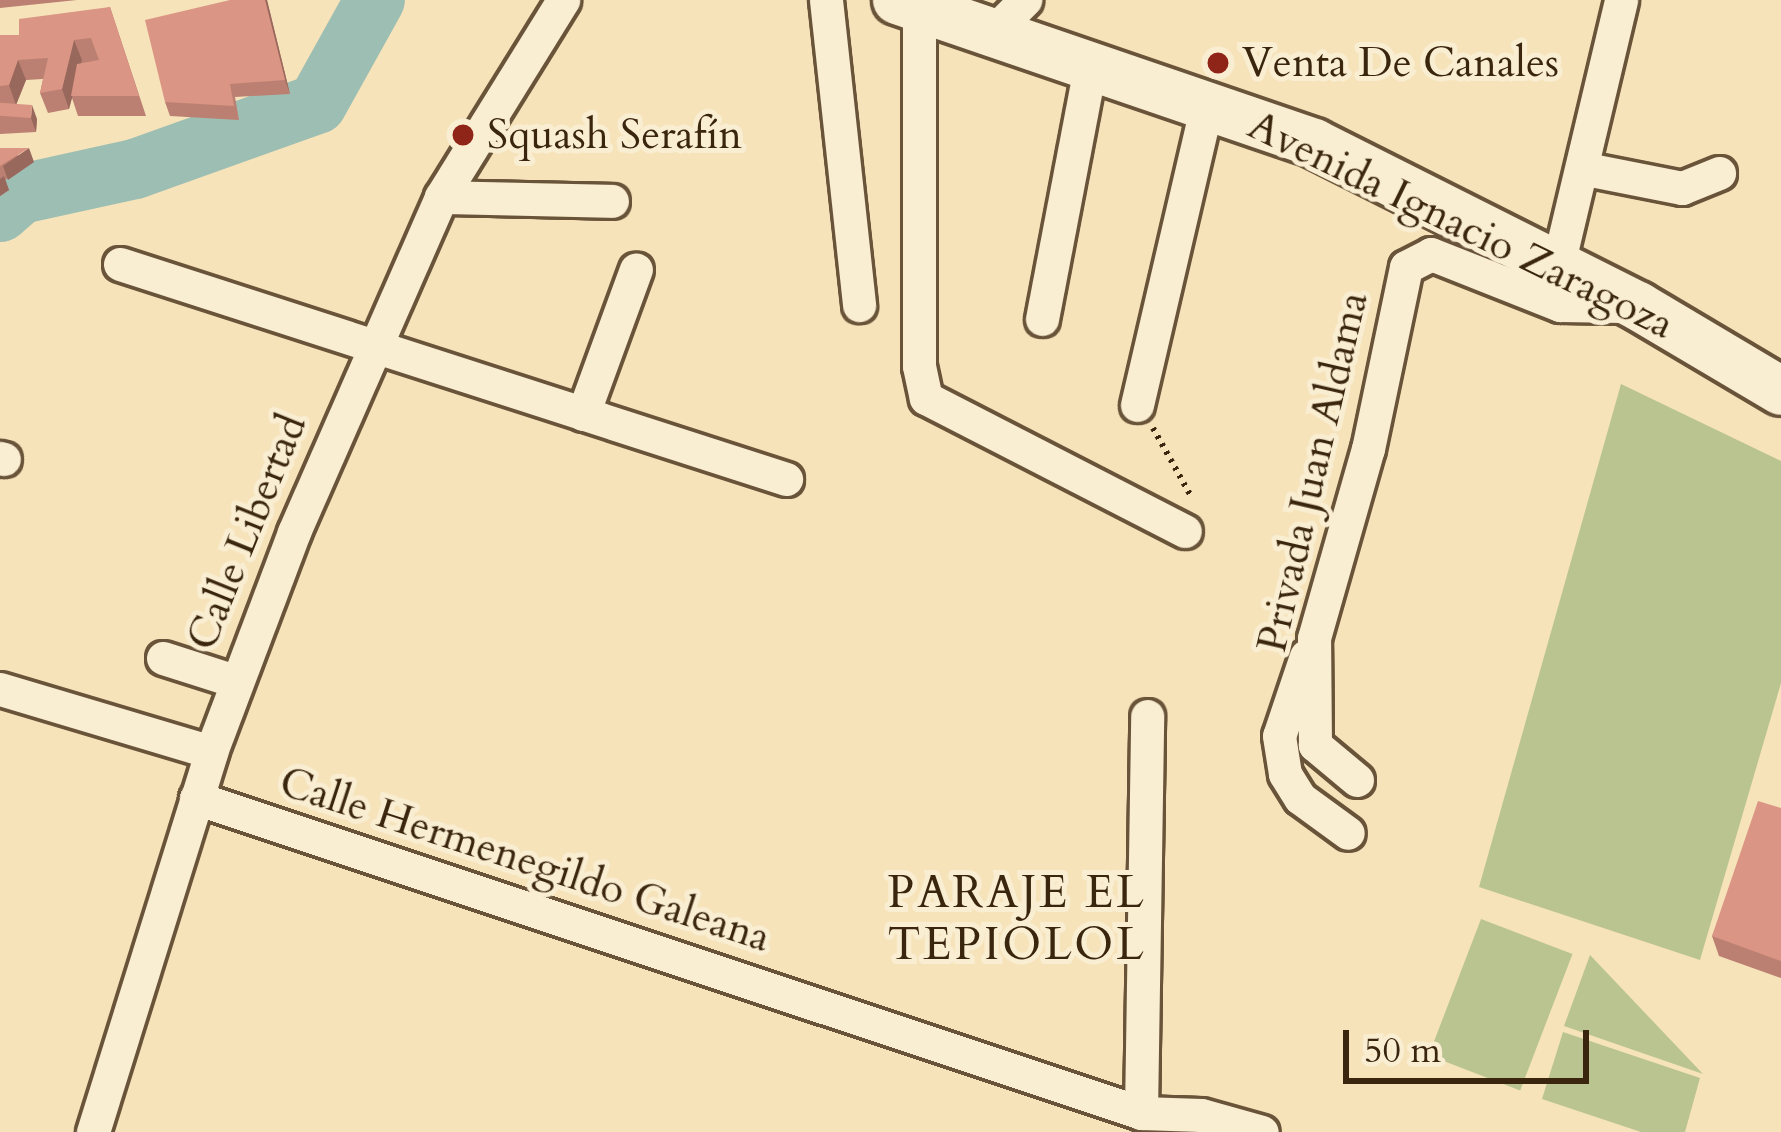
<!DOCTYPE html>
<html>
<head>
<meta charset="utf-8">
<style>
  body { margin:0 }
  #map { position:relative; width:1781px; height:1132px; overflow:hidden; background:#f6e3ba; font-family:Cardo,serif }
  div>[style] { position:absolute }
  .green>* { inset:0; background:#bac491; transform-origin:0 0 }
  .river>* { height:60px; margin:-30px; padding:0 30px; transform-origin:30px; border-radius:30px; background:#9dbeb2 }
  .path>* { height:6px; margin-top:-3px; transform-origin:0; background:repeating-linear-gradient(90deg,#3a250e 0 3px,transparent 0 9px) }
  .roads { filter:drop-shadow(3px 0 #695439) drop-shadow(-3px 0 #695439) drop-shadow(0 3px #695439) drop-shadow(0 -3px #695439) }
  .street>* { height:33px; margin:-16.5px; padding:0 16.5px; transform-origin:16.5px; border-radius:16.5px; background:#f9edd2 }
  .secondary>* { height:48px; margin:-24px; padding:0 24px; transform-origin:24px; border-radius:24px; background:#f9edd2 }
  .wall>* { inset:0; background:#bb8072 }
  .shaded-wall>* { inset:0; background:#99685c }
  .building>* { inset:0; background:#da9584; transform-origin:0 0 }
  .dots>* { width:33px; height:33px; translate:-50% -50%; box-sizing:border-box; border:6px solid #f9edd2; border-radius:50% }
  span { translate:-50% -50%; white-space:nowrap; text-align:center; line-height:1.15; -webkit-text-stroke:10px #f9edd2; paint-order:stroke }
  .poi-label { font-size:42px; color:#3a250e }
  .left { translate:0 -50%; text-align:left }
  .street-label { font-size:42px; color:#3a250e }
  .neighbourhood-label { font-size:45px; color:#3a250e; letter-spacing:3px }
  .scale { position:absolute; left:1343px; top:1030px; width:246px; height:54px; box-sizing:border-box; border:6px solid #3a250e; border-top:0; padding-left:15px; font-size:36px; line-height:42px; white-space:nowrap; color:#3a250e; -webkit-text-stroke:9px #f9edd2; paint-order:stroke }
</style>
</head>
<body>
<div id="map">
  <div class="green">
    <i style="clip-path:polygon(1621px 384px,1781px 461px,1781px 683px,1700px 960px,1479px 887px)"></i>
    <i style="left:1481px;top:919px;width:98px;height:146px;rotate:21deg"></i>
    <i style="clip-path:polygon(1590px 955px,1703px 1074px,1564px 1026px)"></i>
    <i style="clip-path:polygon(1563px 1032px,1700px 1078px,1685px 1132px,1641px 1132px,1542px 1099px)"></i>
  </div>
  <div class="river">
    <i style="left:0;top:212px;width:28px;rotate:-41deg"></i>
    <i style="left:21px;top:194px;width:117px;rotate:-12.4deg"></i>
    <i style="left:135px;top:169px;width:193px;rotate:-19.7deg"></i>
    <i style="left:317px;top:104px;width:119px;rotate:-60.9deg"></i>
  </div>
  <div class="path">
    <i style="left:1153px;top:428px;width:80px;rotate:60.9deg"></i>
  </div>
  <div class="roads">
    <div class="street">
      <i style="left:826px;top:0;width:307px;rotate:83.8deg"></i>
      <i style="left:919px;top:6px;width:360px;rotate:90deg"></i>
      <i style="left:919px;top:366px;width:33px;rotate:78deg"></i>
      <i style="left:926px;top:398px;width:291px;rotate:27.2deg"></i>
      <i style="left:997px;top:28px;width:40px;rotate:-45deg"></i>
      <i style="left:1586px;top:169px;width:98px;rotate:11.2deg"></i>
      <i style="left:1682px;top:188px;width:40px;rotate:-22deg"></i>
      <i style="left:441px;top:197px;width:171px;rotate:1.3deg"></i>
      <i style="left:120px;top:264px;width:700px;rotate:17.89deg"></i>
      <i style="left:1558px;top:265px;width:272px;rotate:-76.6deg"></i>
      <i style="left:1042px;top:319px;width:263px;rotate:-79.2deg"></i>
      <i style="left:1137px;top:405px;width:308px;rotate:-76.9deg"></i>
      <i style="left:583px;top:414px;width:154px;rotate:-69.9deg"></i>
      <i style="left:0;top:458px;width:4px;rotate:14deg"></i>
      <i style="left:1306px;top:656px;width:84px;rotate:108.6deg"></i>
      <i style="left:1279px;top:736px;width:38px;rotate:81deg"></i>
      <i style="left:1285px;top:774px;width:28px;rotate:58deg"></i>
      <i style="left:1300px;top:798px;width:59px;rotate:36.1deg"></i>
      <i style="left:163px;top:658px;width:76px;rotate:17.7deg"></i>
      <i style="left:0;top:689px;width:220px;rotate:16.6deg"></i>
      <i style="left:1357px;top:780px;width:55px;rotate:-140.2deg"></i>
      <i style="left:1315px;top:745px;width:107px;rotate:-90.5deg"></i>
      <i style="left:1314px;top:638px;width:197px;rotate:-74.1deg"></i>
      <i style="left:1368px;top:449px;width:186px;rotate:-78.2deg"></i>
      <i style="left:1406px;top:267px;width:28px;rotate:-27deg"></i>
      <i style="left:1431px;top:254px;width:139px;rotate:21.6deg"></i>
      <i style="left:1560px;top:305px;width:64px;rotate:0.9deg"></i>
      <i style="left:196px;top:798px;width:996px;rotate:18.43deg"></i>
      <i style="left:1141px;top:1113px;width:60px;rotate:1.9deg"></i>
      <i style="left:1201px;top:1115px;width:63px;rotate:15.6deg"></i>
      <i style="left:1141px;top:1113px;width:397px;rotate:-89.1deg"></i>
      <i style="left:93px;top:1132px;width:398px;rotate:-72.7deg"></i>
      <i style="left:211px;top:752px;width:235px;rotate:-69.3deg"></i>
      <i style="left:294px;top:532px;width:366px;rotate:-66.3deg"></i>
      <i style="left:441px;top:197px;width:232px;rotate:-58.2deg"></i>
    </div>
    <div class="secondary">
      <i style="left:897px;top:0;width:441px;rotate:18.9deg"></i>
      <i style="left:1314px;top:143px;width:363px;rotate:26.7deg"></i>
      <i style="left:1638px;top:306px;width:166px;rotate:30.7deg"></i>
    </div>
  </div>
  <div class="wall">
    <i style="clip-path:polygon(0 0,77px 0,0 8px)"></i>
    <i style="clip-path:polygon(230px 0,267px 0,290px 94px,235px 97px,239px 120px,170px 116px,165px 102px)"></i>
    <i style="clip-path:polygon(110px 7px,146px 116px,78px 116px,72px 98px,69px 109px,48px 113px,40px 93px,43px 79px,26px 80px,16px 105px,37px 119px,36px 132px,0 134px,0 35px,19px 35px)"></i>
    <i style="clip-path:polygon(0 148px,34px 162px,5px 180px,9px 190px,0 196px)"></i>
    <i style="clip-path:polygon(1781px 808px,1781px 978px,1719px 956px,1712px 936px)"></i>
  </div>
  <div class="shaded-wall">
    <i style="clip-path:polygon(265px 0,267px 0,290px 94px,285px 80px)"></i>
    <i style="clip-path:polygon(74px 40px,82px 60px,69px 109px,62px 89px)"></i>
    <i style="clip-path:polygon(18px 60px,26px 80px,16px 105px,9px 85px)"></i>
    <i style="clip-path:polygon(32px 105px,37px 119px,36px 132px,31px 118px)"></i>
    <i style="clip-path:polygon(29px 148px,34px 162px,8px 180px,3px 166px)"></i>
    <i style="clip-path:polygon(4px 176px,9px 190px,0 196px,0 179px)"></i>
  </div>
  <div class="building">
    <i style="clip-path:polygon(230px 0,265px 0,285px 80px,230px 84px,234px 106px,165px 102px,145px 20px)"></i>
    <i style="clip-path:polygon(110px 7px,139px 96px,71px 96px,77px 64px,99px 60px,91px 38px,74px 40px,62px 89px,40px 93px,48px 58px,18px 60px,9px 85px,0 86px,0 35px,19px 35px,19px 19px)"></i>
    <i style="left:32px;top:105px;width:13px;height:32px;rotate:94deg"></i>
    <i style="clip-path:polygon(0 148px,29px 148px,0 166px)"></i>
    <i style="clip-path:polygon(1758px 801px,1781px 808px,1781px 961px,1712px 936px)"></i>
  </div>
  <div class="dots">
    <i style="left:1218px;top:63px;background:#8f2418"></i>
    <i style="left:463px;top:135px;background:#8f2418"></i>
  </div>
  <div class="poi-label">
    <span class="left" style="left:1242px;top:63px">Venta De Canales</span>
    <span class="left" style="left:487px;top:135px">Squash Serafín</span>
  </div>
  <div class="street-label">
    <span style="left:1461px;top:225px;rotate:26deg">Avenida Ignacio Zaragoza</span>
    <span style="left:1313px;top:472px;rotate:-77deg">Privada Juan Aldama</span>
    <span style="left:247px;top:532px;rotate:-68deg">Calle Libertad</span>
    <span style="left:525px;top:860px;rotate:18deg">Calle Hermenegildo Galeana</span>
  </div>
  <div class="neighbourhood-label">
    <span style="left:1017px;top:919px">PARAJE EL<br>TEPIOLOL</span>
  </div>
  <div class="scale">50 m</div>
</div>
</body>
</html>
